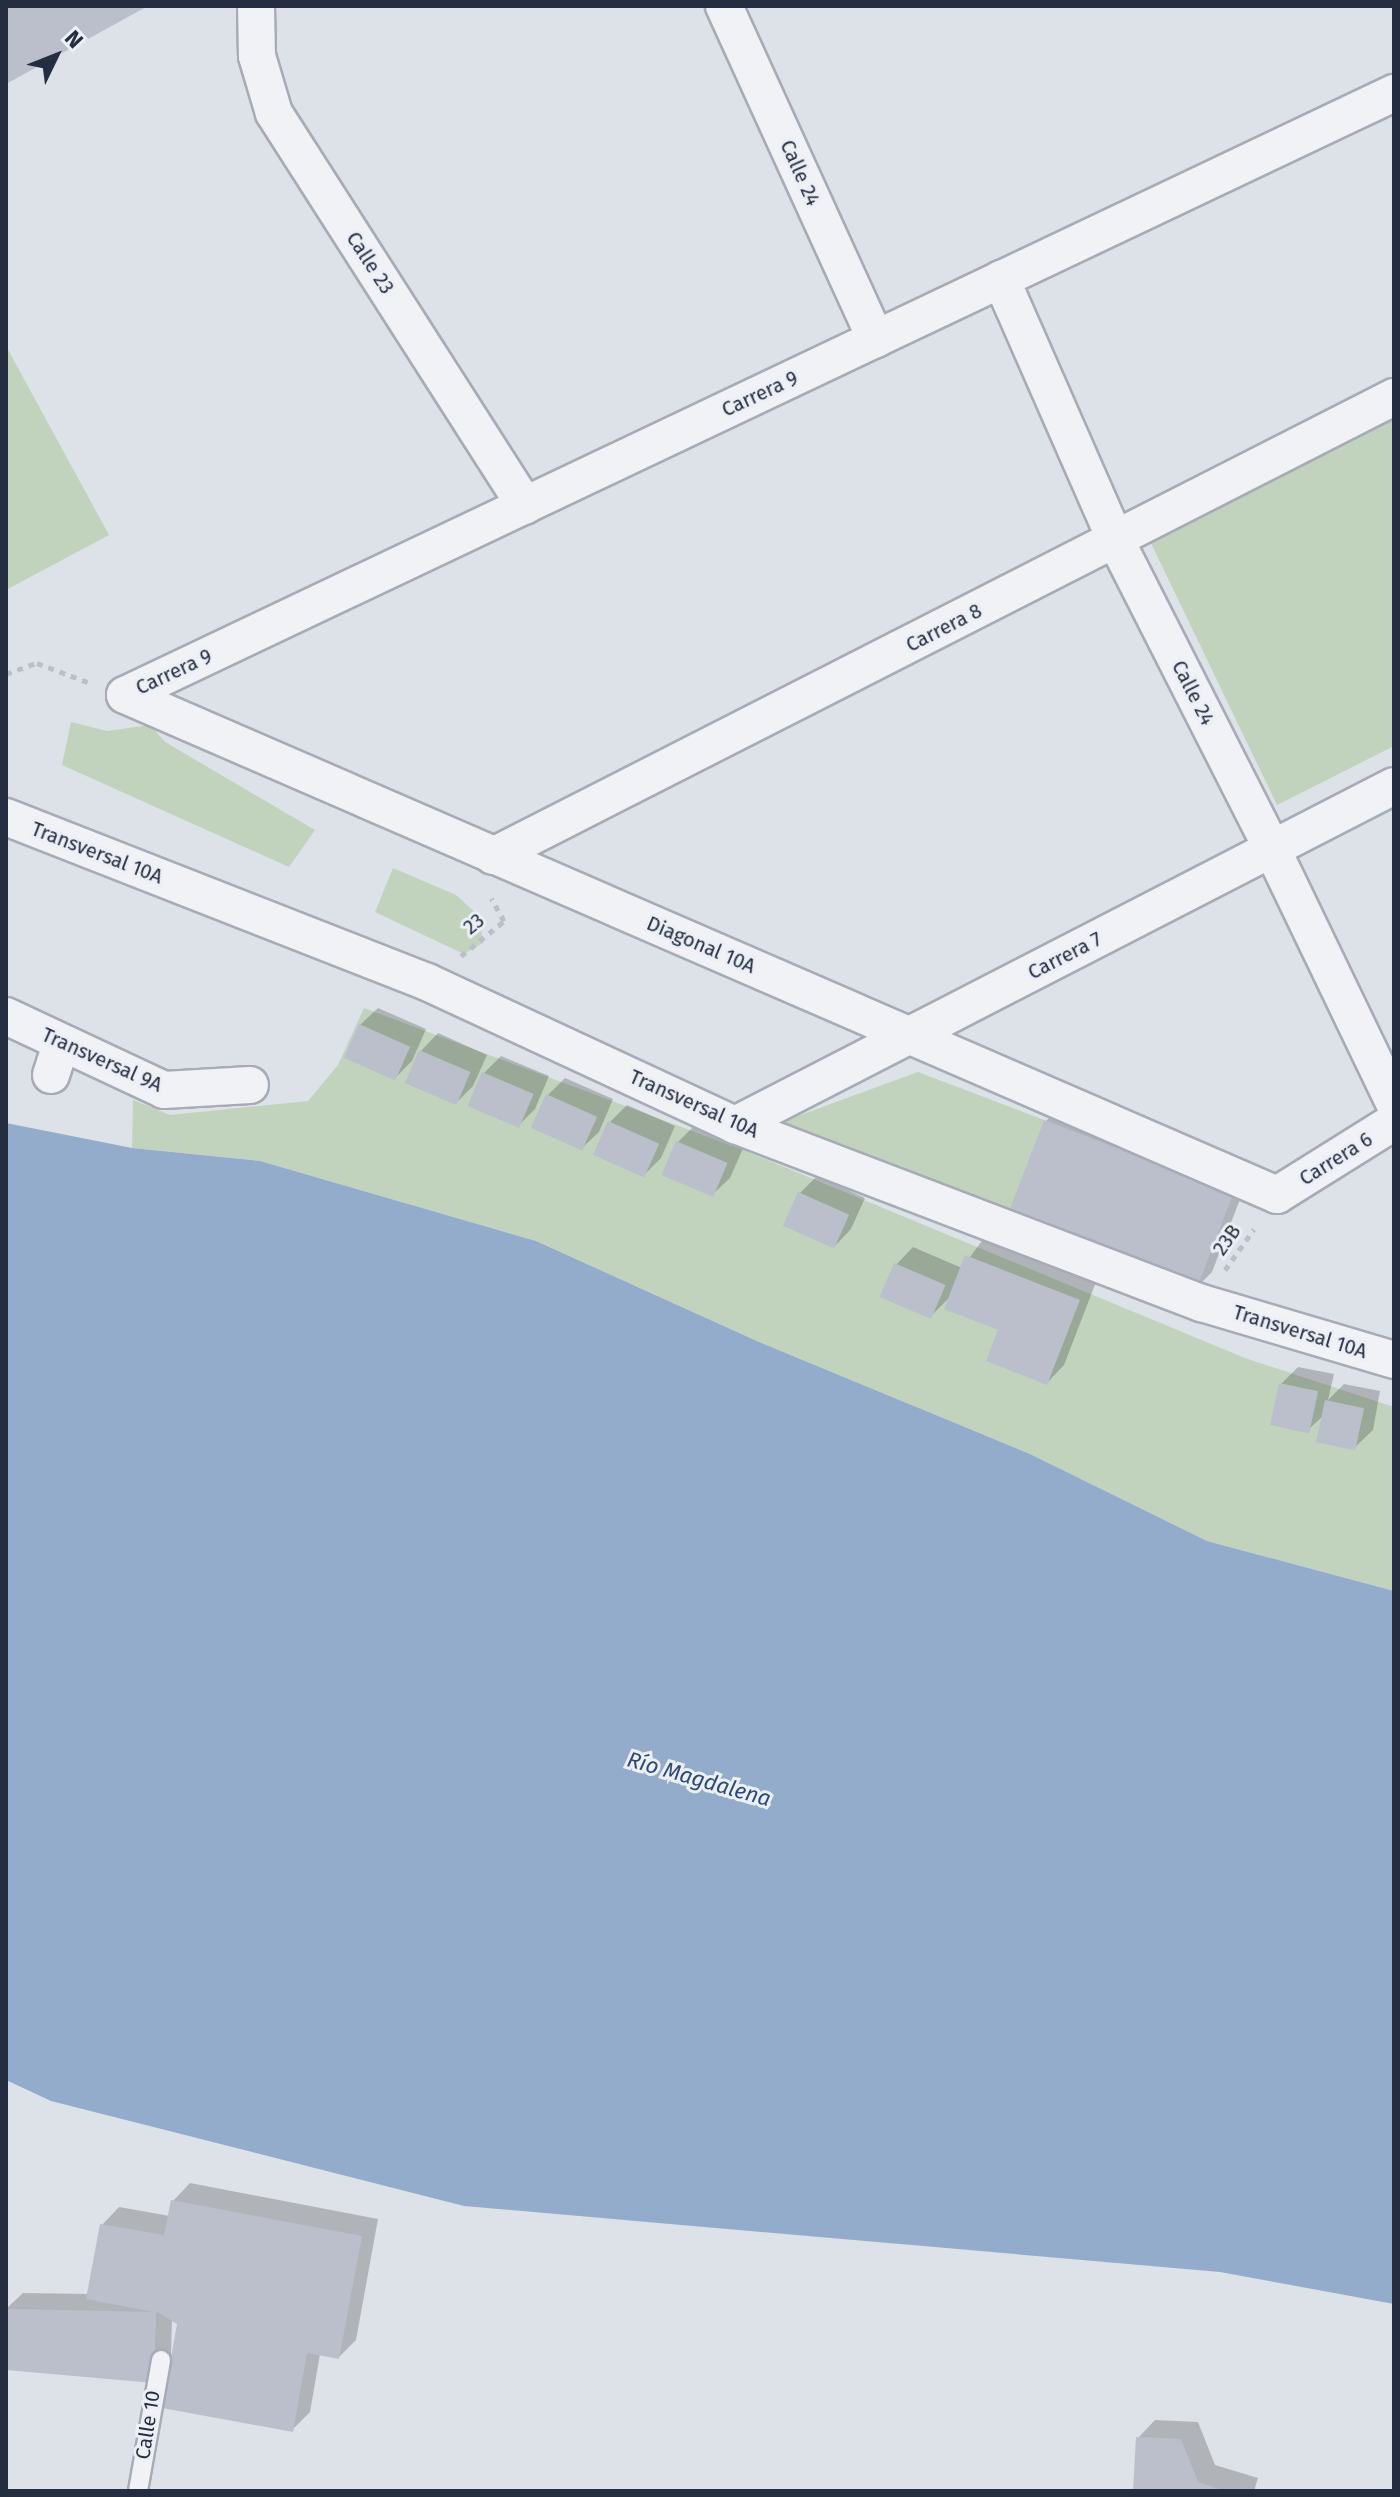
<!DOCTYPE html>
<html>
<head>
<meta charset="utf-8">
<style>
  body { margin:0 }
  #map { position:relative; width:1400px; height:2497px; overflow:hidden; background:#dde1e8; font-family:"Fira Sans",sans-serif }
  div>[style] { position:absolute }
  .green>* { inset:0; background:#c1d3bd }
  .water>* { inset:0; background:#94accc }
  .shadow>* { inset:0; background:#0003 }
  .building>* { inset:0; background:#babfcb; transform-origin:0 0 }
  .path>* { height:5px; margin-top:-2.5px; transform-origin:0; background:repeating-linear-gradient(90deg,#bbbfc7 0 6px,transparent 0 12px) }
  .roads { filter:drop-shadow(2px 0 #a6abb6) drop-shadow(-2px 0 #a6abb6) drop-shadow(0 2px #a6abb6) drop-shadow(0 -2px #a6abb6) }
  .service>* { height:18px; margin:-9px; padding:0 9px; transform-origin:9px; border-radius:9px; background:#f0f2f6 }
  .minor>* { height:36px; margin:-18px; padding:0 18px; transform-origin:18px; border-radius:18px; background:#f0f2f6 }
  span { translate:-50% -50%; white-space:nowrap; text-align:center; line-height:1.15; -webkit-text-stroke:6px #ecf0f6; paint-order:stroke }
  .street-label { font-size:20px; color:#252d40 }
  .water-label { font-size:22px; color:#2c4977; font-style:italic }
  .frame { position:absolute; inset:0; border:8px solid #252d40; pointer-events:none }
  .north { position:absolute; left:16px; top:16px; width:80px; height:80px; -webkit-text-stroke:6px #ecf0f6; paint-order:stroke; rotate:47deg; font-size:22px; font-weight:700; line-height:32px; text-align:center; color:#252d40 }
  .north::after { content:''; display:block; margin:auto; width:28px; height:36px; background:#252d40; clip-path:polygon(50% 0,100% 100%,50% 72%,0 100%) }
</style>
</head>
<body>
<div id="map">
  <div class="green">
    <i style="clip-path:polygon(6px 346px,109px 535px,6px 590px)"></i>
    <i style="clip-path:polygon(1394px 418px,1394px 746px,1277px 805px,1150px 541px)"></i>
    <i style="clip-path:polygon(71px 722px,107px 731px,150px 725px,165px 742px,315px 830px,289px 867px,62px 765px)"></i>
    <i style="clip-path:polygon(393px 868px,456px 895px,479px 916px,483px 943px,464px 954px,375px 912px)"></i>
    <i style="clip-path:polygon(364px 1008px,743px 1150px,1245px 1358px,1394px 1407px,1394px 1591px,1207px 1541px,1030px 1454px,759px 1342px,536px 1241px,260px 1161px,132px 1148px,133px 1100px,170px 1115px,308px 1101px,338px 1065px)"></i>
    <i style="clip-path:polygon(918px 1072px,1044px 1120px,1007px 1220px,765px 1128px)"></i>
  </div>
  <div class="water">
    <i style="clip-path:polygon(6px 1123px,132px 1148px,260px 1161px,536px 1241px,759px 1342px,1030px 1454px,1207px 1541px,1394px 1591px,1394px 2304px,1220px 2272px,464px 2206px,51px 2101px,6px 2080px)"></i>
  </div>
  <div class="shadow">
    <i style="clip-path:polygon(378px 1008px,426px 1029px,412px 1061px,394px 1079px,360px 1025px)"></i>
    <i style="clip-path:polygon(438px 1033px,487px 1055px,473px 1086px,455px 1104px,407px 1082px,421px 1051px)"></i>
    <i style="clip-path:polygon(501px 1056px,549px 1076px,535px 1109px,518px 1126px,484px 1073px)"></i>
    <i style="clip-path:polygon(565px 1078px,613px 1099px,599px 1132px,581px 1149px,547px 1096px)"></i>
    <i style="clip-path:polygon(1064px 1104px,1249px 1176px,1212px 1272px,1195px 1289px,1046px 1121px)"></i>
    <i style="clip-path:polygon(627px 1105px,675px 1126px,661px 1158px,644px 1175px,610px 1122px)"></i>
    <i style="clip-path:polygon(695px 1125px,744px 1146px,730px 1178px,712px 1195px,678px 1142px)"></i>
    <i style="clip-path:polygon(817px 1176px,865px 1198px,851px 1229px,834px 1247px,800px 1193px)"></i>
    <i style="clip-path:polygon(984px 1238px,1096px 1282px,1064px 1365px,1047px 1383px,1001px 1329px,951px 1296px,930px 1317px,896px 1265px,913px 1247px,962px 1268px)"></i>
    <i style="clip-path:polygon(1298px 1367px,1334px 1374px,1328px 1400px,1344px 1384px,1380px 1391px,1373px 1430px,1355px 1447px,1325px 1414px,1308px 1430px,1281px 1384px)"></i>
    <i style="clip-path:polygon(evenodd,190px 2183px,378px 2219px,356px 2340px,339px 2357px,320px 2354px,310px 2412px,292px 2430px,172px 2362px,153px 2380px,6px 2368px,6px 2309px,23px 2293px,89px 2294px,102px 2225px,119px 2207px,170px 2216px,173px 2201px,190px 2183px,172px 2319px,179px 2323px,173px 2354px,171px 2354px,172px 2319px)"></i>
    <i style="clip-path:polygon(1155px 2420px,1198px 2422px,1215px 2465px,1258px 2478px,1254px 2491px,1135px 2491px,1138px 2438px)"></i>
  </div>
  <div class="building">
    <i style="clip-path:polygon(6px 6px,148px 6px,6px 84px)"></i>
    <i style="left:359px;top:1024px;width:56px;height:37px;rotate:24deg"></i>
    <i style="left:419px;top:1050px;width:56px;height:36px;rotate:23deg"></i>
    <i style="left:482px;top:1072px;width:56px;height:37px;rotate:23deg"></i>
    <i style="left:546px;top:1094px;width:56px;height:37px;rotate:24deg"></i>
    <i style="left:1044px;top:1120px;width:203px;height:107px;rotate:21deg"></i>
    <i style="left:608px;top:1121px;width:56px;height:37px;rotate:24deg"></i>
    <i style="left:676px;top:1141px;width:56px;height:37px;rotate:23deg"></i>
    <i style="left:798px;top:1192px;width:56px;height:37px;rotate:24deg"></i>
    <i style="clip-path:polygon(965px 1255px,1080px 1300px,1047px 1385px,986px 1361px,998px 1330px,944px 1309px)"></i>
    <i style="left:894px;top:1263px;width:56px;height:37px;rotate:23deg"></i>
    <i style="left:1279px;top:1383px;width:40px;height:43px;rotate:12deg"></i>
    <i style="left:1325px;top:1400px;width:40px;height:43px;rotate:12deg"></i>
    <i style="clip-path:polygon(171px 2200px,362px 2236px,339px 2359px,307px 2353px,293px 2432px,162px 2408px,177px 2324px,159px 2313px,86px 2299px,100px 2224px,164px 2235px)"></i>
    <i style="clip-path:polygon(6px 2309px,156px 2312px,154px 2383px,6px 2370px)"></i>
    <i style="clip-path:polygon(1136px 2437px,1181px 2439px,1198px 2482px,1225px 2491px,1133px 2491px)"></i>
  </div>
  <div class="path">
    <i style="left:6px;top:674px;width:33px;rotate:-20deg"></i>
    <i style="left:37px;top:663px;width:57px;rotate:20.7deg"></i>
    <i style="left:461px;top:956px;width:55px;rotate:-39.1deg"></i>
    <i style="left:504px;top:921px;width:26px;rotate:-119deg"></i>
    <i style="left:1225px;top:1270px;width:50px;rotate:-54.7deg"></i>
  </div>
  <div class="roads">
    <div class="service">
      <i style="left:138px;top:2491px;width:133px;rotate:-80deg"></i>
    </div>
    <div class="minor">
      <i style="left:256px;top:6px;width:50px;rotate:88.9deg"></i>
      <i style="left:257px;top:56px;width:59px;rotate:73.4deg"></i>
      <i style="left:274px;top:113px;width:466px;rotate:57.4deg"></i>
      <i style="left:724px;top:6px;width:366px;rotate:65.5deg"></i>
      <i style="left:1001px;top:279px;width:286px;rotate:66.3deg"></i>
      <i style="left:1116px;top:541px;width:345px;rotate:63.1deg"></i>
      <i style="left:1272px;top:849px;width:282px;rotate:64.3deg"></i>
      <i style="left:125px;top:695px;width:1405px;rotate:-25.38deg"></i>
      <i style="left:125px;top:695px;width:1256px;rotate:23.46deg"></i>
      <i style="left:1277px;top:1195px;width:138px;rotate:-32deg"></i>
      <i style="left:6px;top:817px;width:452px;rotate:21.4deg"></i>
      <i style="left:427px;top:982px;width:340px;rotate:24.9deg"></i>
      <i style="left:735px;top:1125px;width:500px;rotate:20.9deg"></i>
      <i style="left:1202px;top:1303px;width:200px;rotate:16.5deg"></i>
      <i style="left:493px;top:856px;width:1011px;rotate:-27deg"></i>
      <i style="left:6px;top:1016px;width:174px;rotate:25.1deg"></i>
      <i style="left:164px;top:1090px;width:86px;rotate:-3.3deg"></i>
      <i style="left:51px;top:1075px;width:33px;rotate:-72deg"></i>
      <i style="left:735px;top:1125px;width:741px;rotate:-27.22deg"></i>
    </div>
  </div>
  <div class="street-label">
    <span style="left:800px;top:173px;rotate:66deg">Calle 24</span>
    <span style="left:370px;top:263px;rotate:57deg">Calle 23</span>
    <span style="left:760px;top:394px;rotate:-25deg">Carrera 9</span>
    <span style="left:944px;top:628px;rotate:-27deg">Carrera 8</span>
    <span style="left:174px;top:672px;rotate:-25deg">Carrera 9</span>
    <span style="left:1193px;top:693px;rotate:63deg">Calle 24</span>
    <span style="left:97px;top:853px;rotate:21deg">Transversal 10A</span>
    <span style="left:474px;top:924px;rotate:-39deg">23</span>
    <span style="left:701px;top:945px;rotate:23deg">Diagonal 10A</span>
    <span style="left:1065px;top:956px;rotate:-27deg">Carrera 7</span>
    <span style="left:102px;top:1060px;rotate:24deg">Transversal 9A</span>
    <span style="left:694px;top:1104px;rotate:24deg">Transversal 10A</span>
    <span style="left:1336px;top:1159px;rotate:-32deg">Carrera 6</span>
    <span style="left:1227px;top:1240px;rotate:-55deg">23B</span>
    <span style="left:1300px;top:1332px;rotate:17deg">Transversal 10A</span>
    <span style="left:148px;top:2425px;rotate:-81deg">Calle 10</span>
  </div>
  <div class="water-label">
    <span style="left:699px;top:1779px;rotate:16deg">Río Magdalena</span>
  </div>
  <div class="frame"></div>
  <div class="north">N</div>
</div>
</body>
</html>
